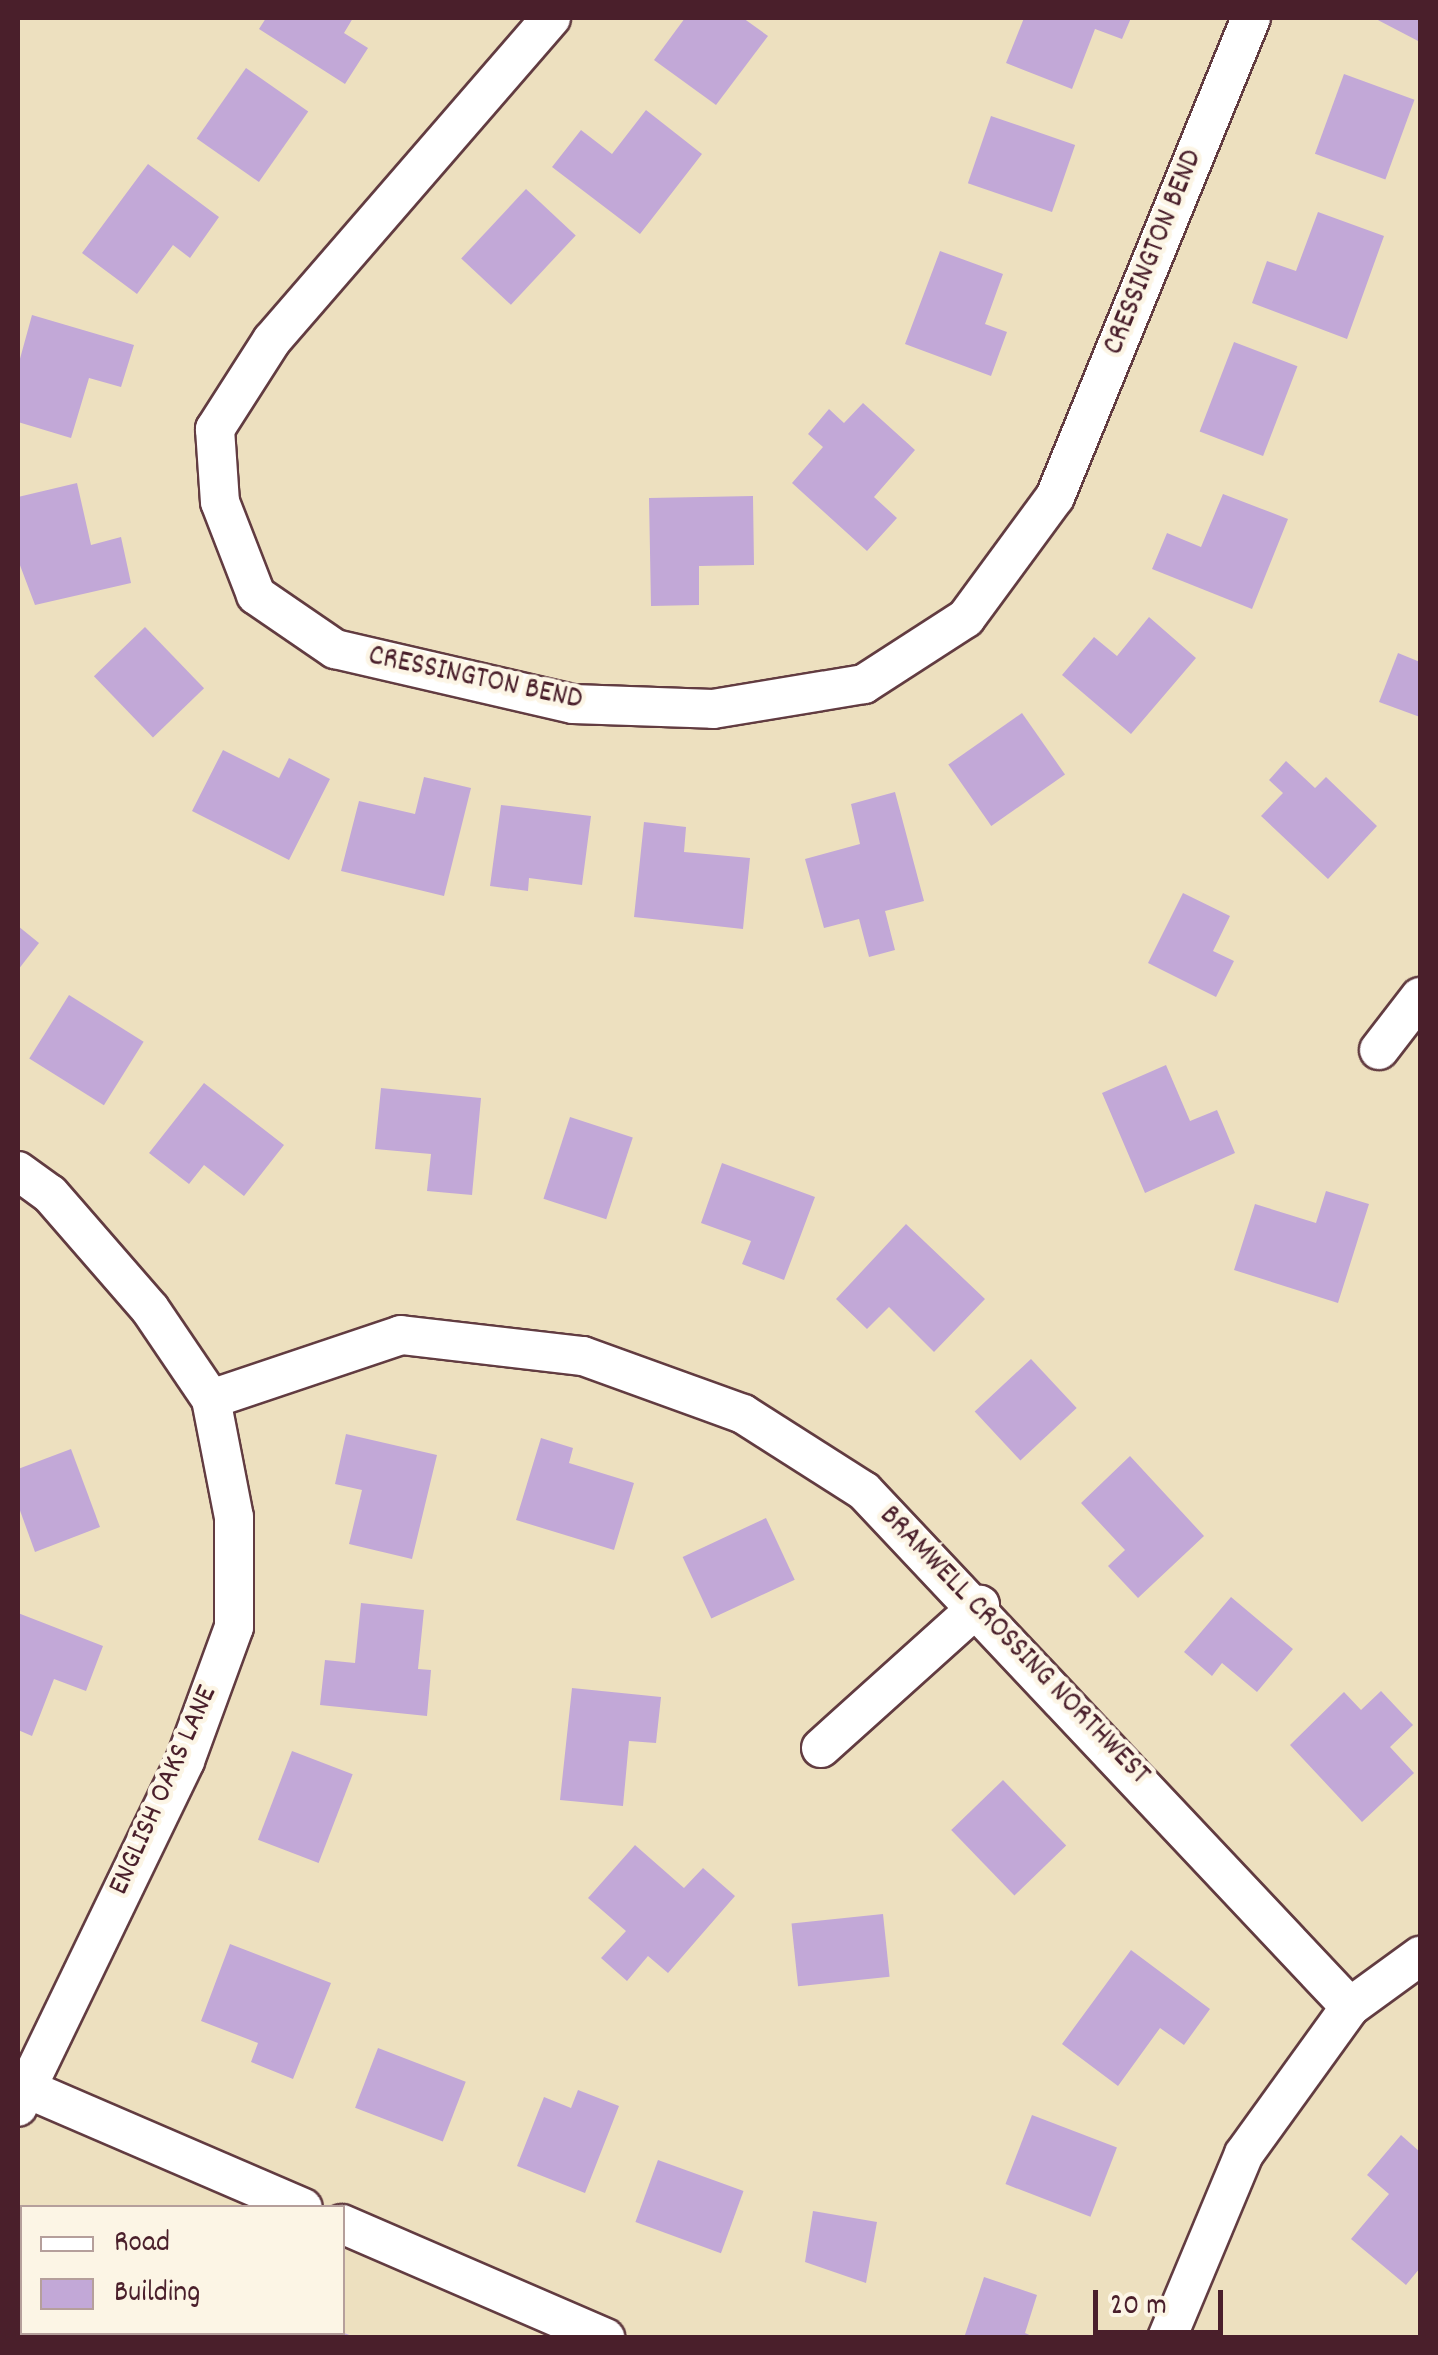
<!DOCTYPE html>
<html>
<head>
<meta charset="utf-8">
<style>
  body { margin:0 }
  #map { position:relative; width:1438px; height:2355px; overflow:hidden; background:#ede0bf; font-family:Dekko,sans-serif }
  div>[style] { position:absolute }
  .building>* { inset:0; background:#c2a8d7; transform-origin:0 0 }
  .roads { filter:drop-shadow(2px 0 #623c41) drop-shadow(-2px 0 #623c41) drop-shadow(0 2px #623c41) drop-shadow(0 -2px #623c41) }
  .street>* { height:38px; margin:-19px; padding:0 19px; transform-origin:19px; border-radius:19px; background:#fff }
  span { translate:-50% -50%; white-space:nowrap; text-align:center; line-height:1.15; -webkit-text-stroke:9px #fcf5e5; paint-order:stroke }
  .street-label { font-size:30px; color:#4a1f2b }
  .frame { position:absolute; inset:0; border:20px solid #4a1f2b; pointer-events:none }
  .legend { position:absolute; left:20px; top:2205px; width:325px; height:130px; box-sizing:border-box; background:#fcf5e5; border:2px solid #b59f9b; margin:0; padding:12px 18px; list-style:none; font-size:30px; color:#4a1f2b }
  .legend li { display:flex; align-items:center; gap:20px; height:50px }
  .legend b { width:50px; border:2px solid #b59f9b }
  .scale { position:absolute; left:1093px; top:2290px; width:130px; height:45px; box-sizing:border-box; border:5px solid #4a1f2b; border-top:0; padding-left:12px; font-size:30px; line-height:35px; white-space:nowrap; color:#4a1f2b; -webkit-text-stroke:8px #fcf5e5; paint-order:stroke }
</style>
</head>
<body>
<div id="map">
  <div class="building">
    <i style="clip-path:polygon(266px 18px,353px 18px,344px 33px,368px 48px,345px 84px,259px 29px)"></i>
    <i style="clip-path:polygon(685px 18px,743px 18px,768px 36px,716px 105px,654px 60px)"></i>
    <i style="clip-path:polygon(1024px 18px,1131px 18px,1122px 39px,1095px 29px,1072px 89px,1006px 63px)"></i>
    <i style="clip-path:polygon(1374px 18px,1420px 18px,1420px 42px)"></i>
    <i style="left:246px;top:68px;width:76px;height:86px;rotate:35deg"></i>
    <i style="left:1344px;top:74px;width:75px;height:85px;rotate:20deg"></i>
    <i style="clip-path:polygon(646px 110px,702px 154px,640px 234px,552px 167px,581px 130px,612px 154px)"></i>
    <i style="left:991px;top:116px;width:89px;height:71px;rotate:19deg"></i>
    <i style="clip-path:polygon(148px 164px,219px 217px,190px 258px,173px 245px,137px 294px,82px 253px)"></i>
    <i style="left:526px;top:189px;width:68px;height:95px;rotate:43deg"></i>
    <i style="clip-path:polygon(1318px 212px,1384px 236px,1347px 339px,1252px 303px,1267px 261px,1296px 271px)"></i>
    <i style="clip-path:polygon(940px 251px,1003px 274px,985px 324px,1007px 332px,991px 376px,905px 344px)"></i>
    <i style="clip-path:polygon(32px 315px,134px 345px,121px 387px,89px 378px,71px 438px,18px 422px,18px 366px)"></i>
    <i style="left:1234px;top:342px;width:68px;height:96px;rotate:21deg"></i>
    <i style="clip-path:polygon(863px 403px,915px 450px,874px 497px,897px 518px,867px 551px,792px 483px,823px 447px,808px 434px,829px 409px,844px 423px)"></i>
    <i style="clip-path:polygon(77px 483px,91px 545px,121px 537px,131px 583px,35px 605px,18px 560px,18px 497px)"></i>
    <i style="clip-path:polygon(1223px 494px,1288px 519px,1252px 609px,1152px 569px,1167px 533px,1201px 547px)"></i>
    <i style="clip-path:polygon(753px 496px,754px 565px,699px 566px,699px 605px,651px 606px,649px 498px)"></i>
    <i style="clip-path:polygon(1149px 617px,1196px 658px,1131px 734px,1062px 675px,1094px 637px,1117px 656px)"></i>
    <i style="left:145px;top:627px;width:85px;height:71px;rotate:46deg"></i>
    <i style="clip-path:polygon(1398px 653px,1420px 662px,1420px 717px,1379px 702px)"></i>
    <i style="left:1022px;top:713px;width:75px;height:90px;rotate:55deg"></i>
    <i style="clip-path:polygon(223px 750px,279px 778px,289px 758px,330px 779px,289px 860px,192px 811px)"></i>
    <i style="clip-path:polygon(1286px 761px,1315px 788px,1326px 777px,1377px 826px,1328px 879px,1261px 816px,1283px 793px,1269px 780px)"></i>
    <i style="clip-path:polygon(424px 777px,471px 788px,444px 896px,341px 871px,359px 801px,415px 814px)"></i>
    <i style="clip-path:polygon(895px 792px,924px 901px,885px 911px,895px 950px,869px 957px,859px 919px,824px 928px,805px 859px,860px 844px,851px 804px)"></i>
    <i style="clip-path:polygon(501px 805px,591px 816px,582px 885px,529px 878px,528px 891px,490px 886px)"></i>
    <i style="clip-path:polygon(644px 822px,686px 827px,684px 852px,750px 858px,743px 929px,634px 917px)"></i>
    <i style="clip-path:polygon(1183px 893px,1230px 916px,1213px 951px,1234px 961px,1216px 997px,1148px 963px)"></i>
    <i style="clip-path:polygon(18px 926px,39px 943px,18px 970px)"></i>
    <i style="left:69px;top:995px;width:88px;height:75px;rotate:32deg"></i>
    <i style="clip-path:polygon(1166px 1065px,1190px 1121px,1217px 1110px,1235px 1153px,1145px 1193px,1102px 1093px)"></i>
    <i style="clip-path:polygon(204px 1083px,284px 1145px,244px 1196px,204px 1165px,189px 1184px,149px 1153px)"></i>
    <i style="clip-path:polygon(381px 1088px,481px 1098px,472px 1195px,427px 1191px,431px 1154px,375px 1149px)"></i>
    <i style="left:570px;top:1117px;width:66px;height:86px;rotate:18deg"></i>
    <i style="clip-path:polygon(722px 1163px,815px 1197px,784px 1280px,742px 1264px,751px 1241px,701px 1223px)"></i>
    <i style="clip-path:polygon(1326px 1191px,1369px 1204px,1338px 1303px,1234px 1270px,1255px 1204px,1316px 1223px)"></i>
    <i style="clip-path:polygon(906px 1224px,985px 1299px,934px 1352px,889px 1307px,867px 1329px,836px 1299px)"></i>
    <i style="left:1031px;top:1359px;width:67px;height:77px;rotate:47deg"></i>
    <i style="clip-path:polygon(346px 1434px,437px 1455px,412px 1559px,349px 1544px,362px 1490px,335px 1484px)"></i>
    <i style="clip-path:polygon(541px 1438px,573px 1448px,569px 1463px,634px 1483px,614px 1550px,516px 1520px)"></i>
    <i style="clip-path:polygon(71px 1449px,100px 1527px,35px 1552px,18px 1505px,18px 1469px)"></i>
    <i style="clip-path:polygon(1130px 1456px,1204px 1536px,1138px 1598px,1108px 1566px,1125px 1550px,1081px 1503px)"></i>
    <i style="left:766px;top:1518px;width:68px;height:92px;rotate:65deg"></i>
    <i style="clip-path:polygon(1231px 1597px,1293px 1649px,1257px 1692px,1222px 1663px,1212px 1676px,1184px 1652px)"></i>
    <i style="clip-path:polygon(361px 1603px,424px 1610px,418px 1669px,431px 1670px,427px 1716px,320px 1705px,325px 1660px,355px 1663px)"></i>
    <i style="clip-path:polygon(18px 1613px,103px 1646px,86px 1691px,54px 1679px,32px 1736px,18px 1730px)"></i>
    <i style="clip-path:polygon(572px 1688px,661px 1697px,656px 1743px,629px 1741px,623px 1806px,560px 1800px)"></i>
    <i style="clip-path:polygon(1381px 1691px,1413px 1725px,1390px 1747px,1414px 1773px,1362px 1822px,1290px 1745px,1344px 1692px,1361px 1710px)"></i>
    <i style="left:292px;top:1751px;width:65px;height:95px;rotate:21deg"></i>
    <i style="left:1003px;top:1780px;width:91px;height:72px;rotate:46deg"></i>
    <i style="clip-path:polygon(635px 1845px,684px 1888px,703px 1868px,735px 1896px,668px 1973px,648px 1956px,627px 1981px,601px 1958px,626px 1931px,588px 1898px)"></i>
    <i style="left:883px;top:1914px;width:63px;height:92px;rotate:84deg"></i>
    <i style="clip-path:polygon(230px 1944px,331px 1983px,293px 2079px,251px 2062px,258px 2043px,201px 2021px)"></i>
    <i style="clip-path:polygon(1131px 1950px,1210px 2009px,1184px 2045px,1160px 2028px,1118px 2086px,1062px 2044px)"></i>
    <i style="left:378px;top:2048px;width:94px;height:64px;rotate:21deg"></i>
    <i style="clip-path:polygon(578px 2090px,619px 2106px,585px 2193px,517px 2166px,544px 2097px,571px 2108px)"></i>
    <i style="left:1032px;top:2115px;width:91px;height:74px;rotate:21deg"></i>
    <i style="clip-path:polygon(1401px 2135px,1420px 2152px,1420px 2268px,1406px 2285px,1351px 2239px,1389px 2194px,1367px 2175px)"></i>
    <i style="left:658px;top:2160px;width:91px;height:66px;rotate:20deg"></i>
    <i style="clip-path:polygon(813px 2211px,877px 2222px,866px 2283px,805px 2262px)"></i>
    <i style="clip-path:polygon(984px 2277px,1037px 2295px,1025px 2333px,1036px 2338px,964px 2338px)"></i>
    <i style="clip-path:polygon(110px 2332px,172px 2332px,170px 2338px)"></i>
    <i style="clip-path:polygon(280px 2332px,342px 2332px,354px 2337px,278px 2338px)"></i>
  </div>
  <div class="roads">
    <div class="street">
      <i style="left:551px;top:18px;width:426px;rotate:130.9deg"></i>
      <i style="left:272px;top:340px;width:106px;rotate:122.6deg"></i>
      <i style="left:215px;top:429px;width:73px;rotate:86.1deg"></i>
      <i style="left:220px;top:502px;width:100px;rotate:68.8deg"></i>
      <i style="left:256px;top:595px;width:96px;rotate:34.4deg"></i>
      <i style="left:335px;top:649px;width:244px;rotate:13deg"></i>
      <i style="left:573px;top:704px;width:140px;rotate:2deg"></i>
      <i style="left:713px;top:709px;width:153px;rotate:-9.4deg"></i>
      <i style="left:864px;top:684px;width:121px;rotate:-32.9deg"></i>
      <i style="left:966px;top:618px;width:150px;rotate:-53.7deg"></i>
      <i style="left:1055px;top:497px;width:518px;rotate:-67.75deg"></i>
      <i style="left:1379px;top:1050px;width:67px;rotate:-52.3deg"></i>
      <i style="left:18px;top:1171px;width:39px;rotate:36deg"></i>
      <i style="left:50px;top:1194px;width:152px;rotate:49deg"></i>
      <i style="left:150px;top:1309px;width:109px;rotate:55.9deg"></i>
      <i style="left:211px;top:1399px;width:120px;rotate:79deg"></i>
      <i style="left:234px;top:1517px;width:110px;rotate:90deg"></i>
      <i style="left:234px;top:1627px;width:143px;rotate:110.1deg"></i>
      <i style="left:185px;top:1761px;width:384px;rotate:115.8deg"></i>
      <i style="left:211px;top:1399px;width:200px;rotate:-18.6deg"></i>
      <i style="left:401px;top:1335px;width:183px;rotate:6.6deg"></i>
      <i style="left:583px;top:1356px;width:170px;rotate:19.9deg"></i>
      <i style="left:743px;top:1414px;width:143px;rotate:32.5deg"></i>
      <i style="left:864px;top:1491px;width:709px;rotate:46.71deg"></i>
      <i style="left:821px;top:1748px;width:214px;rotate:-42deg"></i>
      <i style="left:18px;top:2085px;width:310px;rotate:23.3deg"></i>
      <i style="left:342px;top:2224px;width:287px;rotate:23.4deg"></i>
      <i style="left:1167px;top:2338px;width:199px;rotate:-67.3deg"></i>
      <i style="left:1244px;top:2154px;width:181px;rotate:-54.2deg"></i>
      <i style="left:1350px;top:2007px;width:87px;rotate:-36.1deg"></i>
    </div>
  </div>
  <div class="street-label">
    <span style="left:1155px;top:253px;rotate:-68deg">CRESSINGTON BEND</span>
    <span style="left:475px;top:680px;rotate:12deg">CRESSINGTON BEND</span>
    <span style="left:1013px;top:1647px;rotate:46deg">BRAMWELL CROSSING NORTHWEST</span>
    <span style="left:165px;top:1791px;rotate:-66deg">ENGLISH OAKS LANE</span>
  </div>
  <div class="frame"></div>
  <ul class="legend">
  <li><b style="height:12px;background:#fff"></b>Road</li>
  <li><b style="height:28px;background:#c2a8d7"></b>Building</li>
  </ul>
  <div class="scale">20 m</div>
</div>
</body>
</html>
